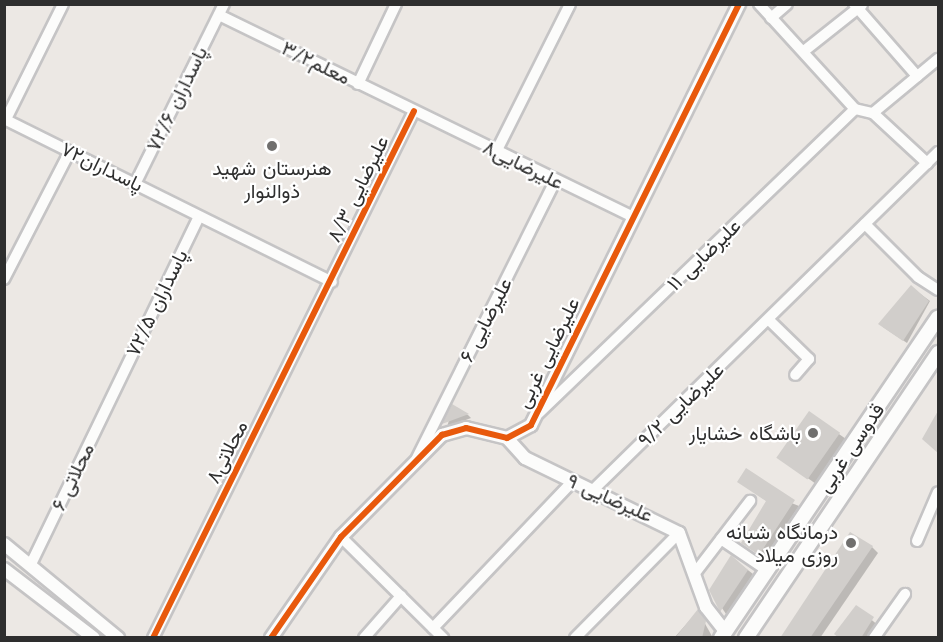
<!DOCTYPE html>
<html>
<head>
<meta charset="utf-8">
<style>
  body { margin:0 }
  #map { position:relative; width:943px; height:642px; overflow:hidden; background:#ece8e4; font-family:"Work Sans",Vazirmatn,sans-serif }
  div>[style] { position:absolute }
  .shadow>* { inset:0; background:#0003; transform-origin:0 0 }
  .building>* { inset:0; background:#d1cecb; transform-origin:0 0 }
  .roads { filter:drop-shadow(2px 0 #c5c4c5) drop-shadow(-2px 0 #c5c4c5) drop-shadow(0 2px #c5c4c5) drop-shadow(0 -2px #c5c4c5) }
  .minor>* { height:10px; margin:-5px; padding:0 5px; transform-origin:5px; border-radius:5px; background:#fcfcfb }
  .tertiary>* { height:12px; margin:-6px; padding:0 6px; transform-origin:6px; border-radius:6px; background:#fcfcfb }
  .secondary>* { height:14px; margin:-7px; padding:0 7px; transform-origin:7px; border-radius:7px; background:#fcfcfb }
  .cycleway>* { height:6px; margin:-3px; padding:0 3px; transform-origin:3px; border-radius:3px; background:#e8590c }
  .dots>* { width:16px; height:16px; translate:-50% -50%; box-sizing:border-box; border:3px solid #fff; border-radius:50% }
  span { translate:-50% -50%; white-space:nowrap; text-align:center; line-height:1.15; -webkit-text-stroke:4.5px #fff; paint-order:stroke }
  .street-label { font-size:20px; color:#2e2e2e }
  .poi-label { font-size:20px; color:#2e2e2e }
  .right { translate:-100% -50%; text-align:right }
  .frame { position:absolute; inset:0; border:6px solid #2e2e2e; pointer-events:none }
</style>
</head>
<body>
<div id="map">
  <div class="shadow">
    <i style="clip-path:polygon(911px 287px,930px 301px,907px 343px,883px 327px)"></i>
    <i style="clip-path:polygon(453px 407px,468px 415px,471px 418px,447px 427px)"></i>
    <i style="left:809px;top:413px;width:50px;height:54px;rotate:35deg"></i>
    <i style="clip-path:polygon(739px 482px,799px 506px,765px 558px,748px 547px,768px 502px)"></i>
    <i style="clip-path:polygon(872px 547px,878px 553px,820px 638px,782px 638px)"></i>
    <i style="clip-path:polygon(731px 557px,753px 574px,728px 617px,710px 590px)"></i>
    <i style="clip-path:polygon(856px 607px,885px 631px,881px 638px,836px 638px)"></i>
    <i style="clip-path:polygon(698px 611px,713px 638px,674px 638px)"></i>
  </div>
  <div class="building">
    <i style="clip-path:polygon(911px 285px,929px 301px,903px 341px,878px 324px)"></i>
    <i style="clip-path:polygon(452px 404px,469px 414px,442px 424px)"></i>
    <i style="clip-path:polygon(939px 409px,939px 454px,922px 439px)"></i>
    <i style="left:809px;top:411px;width:38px;height:57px;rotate:35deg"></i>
    <i style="clip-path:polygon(746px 468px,795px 500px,759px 555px,741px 543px,766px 501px,737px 482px)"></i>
    <i style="clip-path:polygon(850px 532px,873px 546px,810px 638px,780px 638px)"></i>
    <i style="clip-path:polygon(731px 555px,748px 570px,720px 612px,709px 590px)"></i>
    <i style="clip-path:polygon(856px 605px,874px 617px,861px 638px,839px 638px,834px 634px)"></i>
    <i style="clip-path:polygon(698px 609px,706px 621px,702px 638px,675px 638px)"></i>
  </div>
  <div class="roads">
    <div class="minor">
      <i style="left:759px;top:4px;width:142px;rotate:47.6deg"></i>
      <i style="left:854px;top:4px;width:96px;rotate:48.8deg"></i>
      <i style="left:219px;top:15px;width:461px;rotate:26deg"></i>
      <i style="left:771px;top:18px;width:21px;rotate:-41deg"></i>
      <i style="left:804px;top:51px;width:74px;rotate:-38.4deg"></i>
      <i style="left:358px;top:84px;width:89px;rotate:-64.6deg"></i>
      <i style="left:873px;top:113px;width:85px;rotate:-39.7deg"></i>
      <i style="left:873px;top:113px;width:74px;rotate:42.8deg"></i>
      <i style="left:4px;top:119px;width:366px;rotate:26.4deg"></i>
      <i style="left:6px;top:119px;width:128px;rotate:-63.6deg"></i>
      <i style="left:496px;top:152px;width:165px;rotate:-63.4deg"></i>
      <i style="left:135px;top:184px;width:201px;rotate:-63.7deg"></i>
      <i style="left:865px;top:224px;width:75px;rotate:45deg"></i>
      <i style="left:918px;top:277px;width:24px;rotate:33deg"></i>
      <i style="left:4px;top:279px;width:144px;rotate:-62.7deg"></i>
      <i style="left:769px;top:320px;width:56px;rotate:44.3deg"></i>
      <i style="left:809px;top:359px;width:21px;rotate:131deg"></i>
      <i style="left:539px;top:413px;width:438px;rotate:-43.9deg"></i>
      <i style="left:855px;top:109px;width:18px;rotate:13deg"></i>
      <i style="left:417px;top:458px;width:309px;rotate:-63.5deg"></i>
      <i style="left:593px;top:490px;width:483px;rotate:-44.4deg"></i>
      <i style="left:341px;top:537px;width:144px;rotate:44.7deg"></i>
      <i style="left:721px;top:539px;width:57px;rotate:34.2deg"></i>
      <i style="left:917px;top:541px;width:53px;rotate:-66.8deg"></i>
      <i style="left:31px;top:564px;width:386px;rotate:-64.2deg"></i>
      <i style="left:695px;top:573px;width:91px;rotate:-52.6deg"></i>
      <i style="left:433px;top:628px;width:203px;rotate:-46.4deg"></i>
      <i style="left:153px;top:638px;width:588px;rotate:-63.65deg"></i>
      <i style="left:364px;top:638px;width:56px;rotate:-48.6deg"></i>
      <i style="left:575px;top:638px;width:148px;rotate:-45.3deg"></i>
      <i style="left:874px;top:638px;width:54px;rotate:-54.8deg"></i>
    </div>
    <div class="tertiary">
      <i style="left:507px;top:438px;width:27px;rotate:48deg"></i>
      <i style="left:525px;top:458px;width:171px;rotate:26deg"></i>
      <i style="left:679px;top:533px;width:79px;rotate:70deg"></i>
      <i style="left:706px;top:607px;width:31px;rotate:52deg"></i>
      <i style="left:4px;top:544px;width:148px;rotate:39.5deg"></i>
      <i style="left:4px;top:569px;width:113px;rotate:37.5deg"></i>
      <i style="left:271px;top:638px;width:123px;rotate:-55.3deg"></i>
      <i style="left:341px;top:537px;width:144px;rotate:-45.3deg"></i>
      <i style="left:442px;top:435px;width:25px;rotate:-16deg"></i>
      <i style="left:466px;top:428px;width:42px;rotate:13.7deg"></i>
      <i style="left:507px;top:438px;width:27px;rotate:-28deg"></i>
      <i style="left:531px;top:425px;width:470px;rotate:-63.7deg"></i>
    </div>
    <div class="secondary">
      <i style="left:721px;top:638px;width:387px;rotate:-55.9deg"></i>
      <i style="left:746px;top:638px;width:344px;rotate:-56deg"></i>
    </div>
  </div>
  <div class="cycleway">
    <i style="left:153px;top:638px;width:588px;rotate:-63.65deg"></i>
    <i style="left:271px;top:638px;width:123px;rotate:-55.3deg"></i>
    <i style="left:341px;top:537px;width:144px;rotate:-45.3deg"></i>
    <i style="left:442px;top:435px;width:25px;rotate:-16deg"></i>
    <i style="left:466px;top:428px;width:42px;rotate:13.7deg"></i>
    <i style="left:507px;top:438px;width:27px;rotate:-28deg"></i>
    <i style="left:531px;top:425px;width:470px;rotate:-63.7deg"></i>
  </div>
  <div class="dots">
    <i style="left:272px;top:146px;background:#706f6e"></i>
    <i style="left:813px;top:433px;background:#706f6e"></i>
    <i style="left:851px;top:543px;background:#706f6e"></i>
  </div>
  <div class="street-label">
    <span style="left:316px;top:63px;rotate:26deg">معلم۳/۲</span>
    <span style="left:177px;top:99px;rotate:-64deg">۷۲/۶ پاسداران</span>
    <span style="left:523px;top:165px;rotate:26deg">علیرضایی۸</span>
    <span style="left:102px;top:167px;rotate:26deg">پاسداران۷۲</span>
    <span style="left:358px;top:189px;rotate:-64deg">۸/۳ علیرضایی</span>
    <span style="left:704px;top:255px;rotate:-44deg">۱۱ علیرضایی</span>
    <span style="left:157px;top:303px;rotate:-64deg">۷۲/۵ پاسداران</span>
    <span style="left:486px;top:320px;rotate:-63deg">۶ علیرضایی</span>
    <span style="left:548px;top:353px;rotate:-64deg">علیرضایی غربی</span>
    <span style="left:681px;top:405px;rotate:-44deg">۹/۲ علیرضایی</span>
    <span style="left:851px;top:448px;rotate:-56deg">قدوسی غربی</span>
    <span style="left:227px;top:452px;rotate:-63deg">محلاتی۸</span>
    <span style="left:73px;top:477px;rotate:-64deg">۶ محلاتی</span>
    <span style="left:610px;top:498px;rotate:24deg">۹ علیرضایی</span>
  </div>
  <div class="poi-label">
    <span style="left:272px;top:180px">هنرستان شهید<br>ذوالنوار</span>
    <span class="right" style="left:801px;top:433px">باشگاه خشایار</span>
    <span class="right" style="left:838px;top:544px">درمانگاه شبانه<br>روزی میلاد</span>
  </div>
  <div class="frame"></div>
</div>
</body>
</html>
